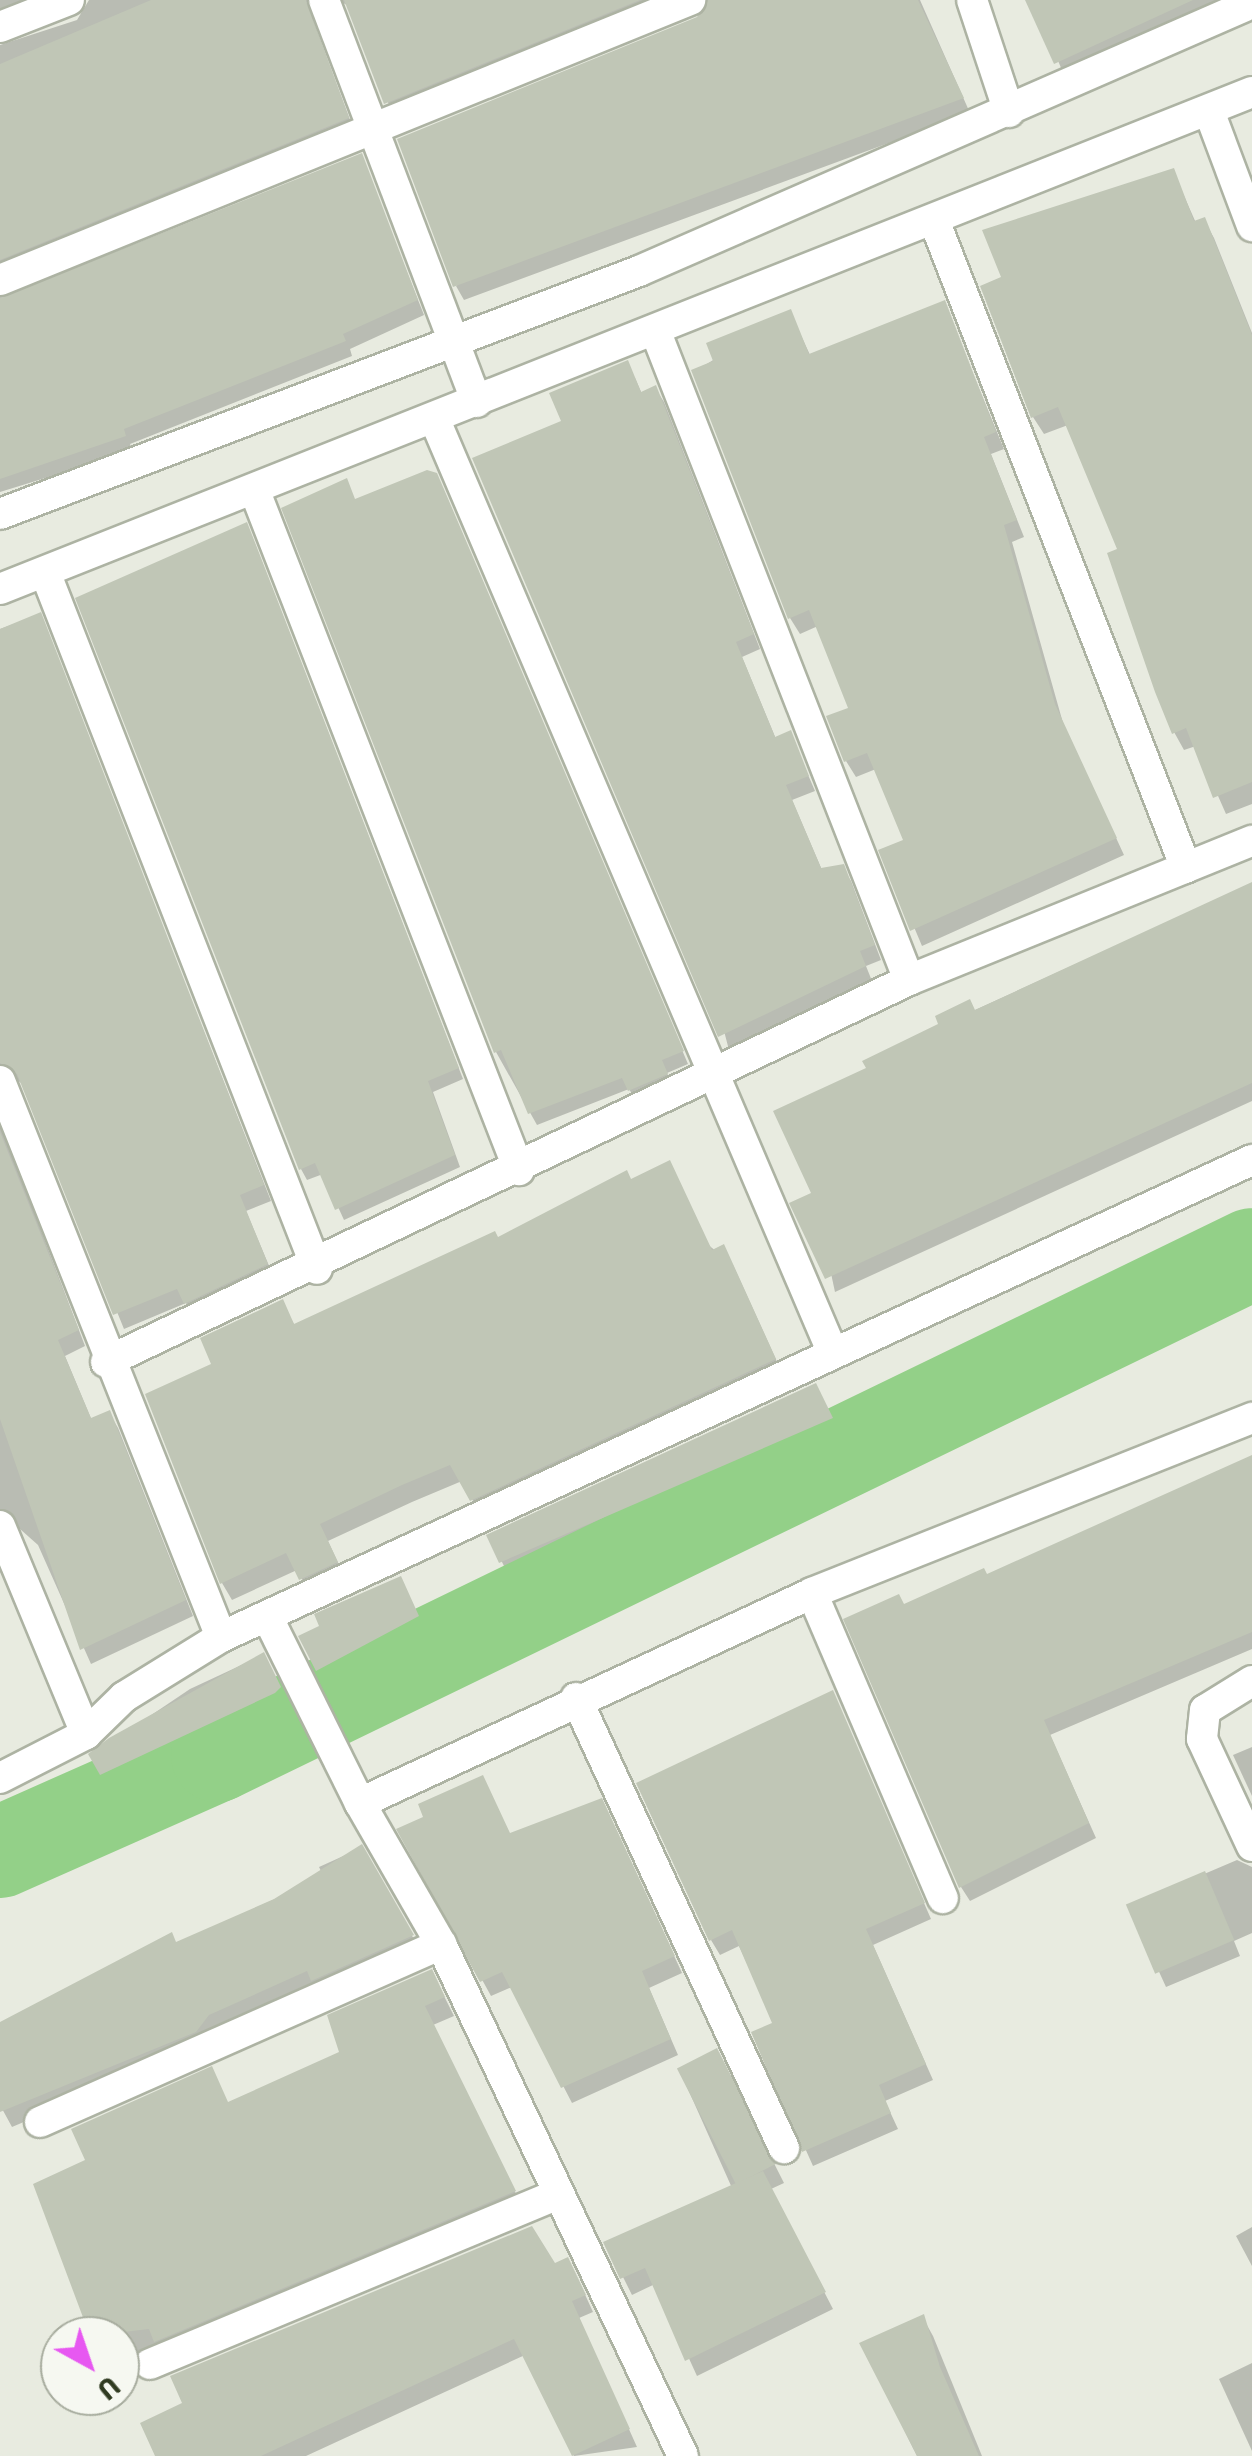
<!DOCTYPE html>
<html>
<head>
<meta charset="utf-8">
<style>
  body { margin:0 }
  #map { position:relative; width:1252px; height:2456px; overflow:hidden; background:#e8ebe0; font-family:Signika,sans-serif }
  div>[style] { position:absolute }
  .shadow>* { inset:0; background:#0003 }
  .river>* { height:92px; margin:-46px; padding:0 46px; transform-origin:46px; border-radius:46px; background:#93d088 }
  .building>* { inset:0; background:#c0c6b6; transform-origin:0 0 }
  .roads { filter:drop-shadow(2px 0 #adb3a3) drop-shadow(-2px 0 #adb3a3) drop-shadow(0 2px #adb3a3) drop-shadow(0 -2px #adb3a3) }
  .minor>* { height:30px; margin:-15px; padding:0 15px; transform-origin:15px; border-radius:15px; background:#fff }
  span { translate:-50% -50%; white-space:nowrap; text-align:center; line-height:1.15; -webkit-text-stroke:8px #f6f8f1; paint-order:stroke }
  .north { position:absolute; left:40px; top:2316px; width:100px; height:100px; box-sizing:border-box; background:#f6f8f1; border:2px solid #a7ac9e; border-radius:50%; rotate:140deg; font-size:28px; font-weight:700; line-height:40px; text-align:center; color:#303b21 }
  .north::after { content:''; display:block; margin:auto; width:35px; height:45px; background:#e758f1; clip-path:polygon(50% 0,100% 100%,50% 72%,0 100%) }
</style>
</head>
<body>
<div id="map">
  <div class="shadow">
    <i style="clip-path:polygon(0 0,62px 0,0 26px)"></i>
    <i style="clip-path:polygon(89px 0,324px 0,313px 22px,355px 133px,0 278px,0 45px,77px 20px)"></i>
    <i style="clip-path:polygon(337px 0,683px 0,394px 117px,349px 6px)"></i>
    <i style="clip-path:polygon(702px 0,920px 0,970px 113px,464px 300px,456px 286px,699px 19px)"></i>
    <i style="clip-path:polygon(1033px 0,1247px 0,1066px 80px)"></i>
    <i style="clip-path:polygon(361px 156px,424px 315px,350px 349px,352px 356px,130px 444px,133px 451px,0 492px,0 297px)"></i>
    <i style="clip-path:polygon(1173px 171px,1196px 223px,1204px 220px,1214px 238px,1252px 333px,1252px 804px,1226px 814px,1196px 746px,1184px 750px,1174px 732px,1120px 551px,1068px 425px,1044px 434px,1033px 417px,1004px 279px)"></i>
    <i style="clip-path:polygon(944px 303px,1004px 449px,991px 454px,1024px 537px,1012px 542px,1063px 723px,1124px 855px,922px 946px,882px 851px,906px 841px,876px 769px,856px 777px,846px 761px,851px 709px,818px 626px,800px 634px,790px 618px,694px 372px,790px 312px,811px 357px)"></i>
    <i style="clip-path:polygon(635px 378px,642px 394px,655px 388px,664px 402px,760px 649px,742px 657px,776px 739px,790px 733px,815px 791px,792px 800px,822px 870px,842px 867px,851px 881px,881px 960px,866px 966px,872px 981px,729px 1050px,564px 422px)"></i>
    <i style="clip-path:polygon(443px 488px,688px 1064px,667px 1073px,672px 1086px,637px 1102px,629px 1089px,537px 1125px,496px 1052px,356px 502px)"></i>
    <i style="clip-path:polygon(252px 536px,463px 1079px,433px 1092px,460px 1167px,344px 1220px,323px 1174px,307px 1180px,301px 1169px,78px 599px)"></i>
    <i style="clip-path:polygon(39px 615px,271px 1201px,246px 1211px,275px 1280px,195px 1318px,186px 1303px,124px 1329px,25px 1086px,12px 1076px,0 1085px,0 629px)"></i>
    <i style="clip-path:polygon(1252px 884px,1252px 1101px,835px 1292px,814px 1194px,869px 1069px,942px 1025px)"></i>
    <i style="clip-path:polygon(0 1123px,85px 1346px,65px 1356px,92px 1421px,109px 1413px,118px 1428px,193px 1616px,91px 1664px,38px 1545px,11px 1521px,0 1530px)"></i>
    <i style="clip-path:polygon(631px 1182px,733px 1265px,784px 1377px,482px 1517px,462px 1481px,412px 1502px,328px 1541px,346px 1580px,311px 1596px,297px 1570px,232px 1600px,222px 1583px,215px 1365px,282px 1302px,295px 1326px)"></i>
    <i style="clip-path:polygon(820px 1394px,835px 1427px,506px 1570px,502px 1562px,490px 1536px)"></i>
    <i style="clip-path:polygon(1252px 1456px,1252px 1649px,1050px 1735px,1096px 1838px,970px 1901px,961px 1887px,986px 1577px)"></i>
    <i style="clip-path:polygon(404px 1588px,422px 1625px,323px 1679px,301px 1637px)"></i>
    <i style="clip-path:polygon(263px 1655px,287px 1702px,110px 1788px,92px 1755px,190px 1689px)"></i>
    <i style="clip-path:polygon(832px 1693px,931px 1919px,873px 1945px,933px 2080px,885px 2101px,898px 2129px,813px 2166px,754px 2034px,775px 2024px,739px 1946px,720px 1955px,711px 1940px)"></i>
    <i style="clip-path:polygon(1252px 1747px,1252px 1796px,1233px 1755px)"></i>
    <i style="clip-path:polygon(610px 1817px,682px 1973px,649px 1988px,678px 2055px,572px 2103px,512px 1987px,491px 1996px,400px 1830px,510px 1836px)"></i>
    <i style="clip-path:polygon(361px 1848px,422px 1953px,12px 2127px,0 2105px,0 2023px,324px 1877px,319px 1867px)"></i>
    <i style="clip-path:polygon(1237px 1860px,1252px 1867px,1252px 1933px,1234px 1941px,1240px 1956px,1166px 1987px,1129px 1906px)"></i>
    <i style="clip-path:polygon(441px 1990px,454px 2016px,433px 2025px,524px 2210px,120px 2365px,120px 2336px,93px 2336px,36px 2185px,342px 2054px)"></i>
    <i style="clip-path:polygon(679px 2069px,727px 2070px,784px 2183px,771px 2189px,833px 2309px,697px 2376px,655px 2284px,632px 2295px,606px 2243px,732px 2188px)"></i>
    <i style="clip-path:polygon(1252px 2227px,1252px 2266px,1236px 2236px)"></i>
    <i style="clip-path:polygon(554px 2266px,577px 2277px,593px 2312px,579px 2318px,637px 2447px,574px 2456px,525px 2355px,306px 2456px,158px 2456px,185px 2404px)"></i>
    <i style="clip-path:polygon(923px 2318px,933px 2336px,982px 2456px,917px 2456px,862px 2344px)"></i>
    <i style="clip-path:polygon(1252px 2363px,1252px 2451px,1219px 2379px)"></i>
  </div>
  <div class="river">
    <i style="left:0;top:1852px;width:237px;rotate:-23.9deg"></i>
    <i style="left:217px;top:1756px;width:1150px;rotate:-25.87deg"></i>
  </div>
  <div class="building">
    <i style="clip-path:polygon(151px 0,306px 0,349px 118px,0 260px,0 64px)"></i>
    <i style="clip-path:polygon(344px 0,640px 0,384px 104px)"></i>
    <i style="clip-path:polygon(708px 0,918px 0,964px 98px,453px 287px,397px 139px,697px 17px)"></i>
    <i style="clip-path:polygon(1025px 0,1193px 0,1054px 64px)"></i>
    <i style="clip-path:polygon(362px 153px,418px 300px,343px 334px,346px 341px,124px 429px,126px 436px,0 479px,0 298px)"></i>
    <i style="clip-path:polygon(1174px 168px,1194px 221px,1205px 217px,1252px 335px,1252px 782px,1213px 798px,1186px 728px,1172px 734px,1155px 692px,1107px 553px,1117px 549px,1058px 407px,1031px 418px,980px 286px,1001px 277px,982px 230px)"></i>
    <i style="clip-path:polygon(945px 300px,996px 432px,984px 437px,1017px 520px,1004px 525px,1055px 704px,1117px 838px,910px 931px,878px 850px,903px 840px,867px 753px,844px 762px,826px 716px,848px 708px,809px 610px,788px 619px,691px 370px,713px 361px,706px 343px,791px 309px,809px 354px)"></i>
    <i style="clip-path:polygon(628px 360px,641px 392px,656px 385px,754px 634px,736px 642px,775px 737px,791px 730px,809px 776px,786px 785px,821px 868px,844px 864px,875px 945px,860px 951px,866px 966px,718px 1037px,472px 458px,561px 421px,549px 393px)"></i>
    <i style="clip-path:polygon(427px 470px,437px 473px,684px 1051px,662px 1060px,668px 1074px,628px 1091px,622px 1078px,528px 1114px,501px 1050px,494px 1053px,281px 508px,347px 478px,355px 499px)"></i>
    <i style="clip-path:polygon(247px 522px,459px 1068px,428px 1081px,455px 1155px,335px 1210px,315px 1163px,299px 1170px,75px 598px)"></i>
    <i style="clip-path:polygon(41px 612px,264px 1185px,240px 1195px,268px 1264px,184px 1304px,177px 1289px,113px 1315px,17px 1074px,0 1063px,0 629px)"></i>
    <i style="clip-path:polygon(1252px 882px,1252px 1083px,825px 1279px,789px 1203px,811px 1193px,773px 1111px,866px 1068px,862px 1061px,938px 1024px,935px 1016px,970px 999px,975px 1010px)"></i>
    <i style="clip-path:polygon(0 1132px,79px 1330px,58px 1340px,91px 1418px,110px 1410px,186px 1600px,80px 1650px,0 1419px)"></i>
    <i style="clip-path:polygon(670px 1160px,712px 1250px,724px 1244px,776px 1359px,470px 1501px,450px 1465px,402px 1485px,320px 1524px,338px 1562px,299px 1580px,286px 1553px,220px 1584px,145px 1394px,211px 1364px,200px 1338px,283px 1299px,294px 1324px,495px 1231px,498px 1237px,627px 1170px,631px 1179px)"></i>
    <i style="clip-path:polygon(816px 1383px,833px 1418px,499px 1563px,486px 1535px)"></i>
    <i style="clip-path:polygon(1252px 1455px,1252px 1632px,1044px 1720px,1089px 1823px,959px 1888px,843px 1619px,899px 1594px,904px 1604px,984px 1568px,987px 1574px)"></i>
    <i style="clip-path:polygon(401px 1576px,419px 1616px,316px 1671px,298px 1636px,319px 1626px,314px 1614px)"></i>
    <i style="clip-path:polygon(264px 1652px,281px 1687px,275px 1693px,100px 1775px,88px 1754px,109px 1738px)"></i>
    <i style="clip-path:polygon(833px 1690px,925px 1903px,866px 1929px,926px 2064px,879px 2085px,891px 2113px,802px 2152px,751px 2032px,772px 2023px,732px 1930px,709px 1941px,636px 1783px)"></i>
    <i style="clip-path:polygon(483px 1775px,510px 1833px,602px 1798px,675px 1956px,642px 1971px,671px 2039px,561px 2088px,502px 1972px,480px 1982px,396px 1829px,423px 1817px,418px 1804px)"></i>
    <i style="clip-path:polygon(362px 1844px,414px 1935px,311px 1981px,307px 1971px,209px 2015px,196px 2032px,0 2112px,0 2022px,172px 1932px,176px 1942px,274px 1899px)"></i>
    <i style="left:1205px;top:1871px;width:75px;height:86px;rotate:67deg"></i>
    <i style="clip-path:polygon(432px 1969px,445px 1997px,425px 2006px,516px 2191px,154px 2342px,149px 2329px,90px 2336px,33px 2184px,85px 2160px,71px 2129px,212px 2066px,228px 2102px,339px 2052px,327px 2015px)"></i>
    <i style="left:717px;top:2048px;width:130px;height:45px;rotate:63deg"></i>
    <i style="clip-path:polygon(763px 2171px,826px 2292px,685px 2361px,645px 2268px,620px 2279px,603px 2242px)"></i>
    <i style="clip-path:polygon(532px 2226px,555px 2263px,568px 2257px,586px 2295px,572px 2301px,630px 2429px,572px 2456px,514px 2339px,261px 2456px,155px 2456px,140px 2423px,182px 2403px,170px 2376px)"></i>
    <i style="clip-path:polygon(924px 2314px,940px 2367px,979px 2456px,917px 2456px,859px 2343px)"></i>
  </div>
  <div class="roads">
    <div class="minor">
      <i style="left:324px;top:0;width:430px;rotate:69.2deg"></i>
      <i style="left:972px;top:0;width:118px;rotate:71.7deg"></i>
      <i style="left:0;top:27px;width:74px;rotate:-21.4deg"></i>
      <i style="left:1209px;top:111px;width:123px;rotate:69.5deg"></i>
      <i style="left:934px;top:220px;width:695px;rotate:68.75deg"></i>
      <i style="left:0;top:280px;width:745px;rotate:-22.09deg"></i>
      <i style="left:655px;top:330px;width:698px;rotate:68.66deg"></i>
      <i style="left:434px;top:418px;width:1014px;rotate:66.9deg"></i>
      <i style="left:254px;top:489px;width:731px;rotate:68.74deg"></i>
      <i style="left:0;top:514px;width:684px;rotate:-20.82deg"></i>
      <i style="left:639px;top:271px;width:669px;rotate:-23.61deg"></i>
      <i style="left:45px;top:572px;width:748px;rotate:68.68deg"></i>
      <i style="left:0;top:589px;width:1347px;rotate:-21.65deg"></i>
      <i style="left:0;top:1081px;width:598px;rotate:68.32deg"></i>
      <i style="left:106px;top:1362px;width:889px;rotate:-25.44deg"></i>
      <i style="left:909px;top:980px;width:370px;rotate:-22.1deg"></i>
      <i style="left:0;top:1526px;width:225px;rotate:67.5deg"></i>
      <i style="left:812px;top:1593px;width:332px;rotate:66.8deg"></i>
      <i style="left:268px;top:1618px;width:207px;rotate:63.6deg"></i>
      <i style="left:1252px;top:1681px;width:55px;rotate:148.3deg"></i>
      <i style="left:1205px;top:1710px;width:29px;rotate:96deg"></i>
      <i style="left:1202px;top:1739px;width:118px;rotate:65deg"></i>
      <i style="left:576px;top:1698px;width:496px;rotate:65.2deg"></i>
      <i style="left:0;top:1778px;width:97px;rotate:-27.1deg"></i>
      <i style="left:86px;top:1734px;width:53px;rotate:-44.2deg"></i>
      <i style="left:124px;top:1697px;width:114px;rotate:-31.7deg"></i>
      <i style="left:221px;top:1637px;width:1136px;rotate:-24.83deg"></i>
      <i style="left:40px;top:2122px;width:439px;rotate:-23.9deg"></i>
      <i style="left:150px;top:2364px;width:438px;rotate:-22.6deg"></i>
      <i style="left:683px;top:2456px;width:566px;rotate:-115.3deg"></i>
      <i style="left:441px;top:1944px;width:163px;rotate:-119.9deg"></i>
      <i style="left:360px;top:1803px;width:498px;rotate:-24.9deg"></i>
      <i style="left:812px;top:1593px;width:474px;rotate:-21.7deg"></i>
    </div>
  </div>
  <div class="north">U</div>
</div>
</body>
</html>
